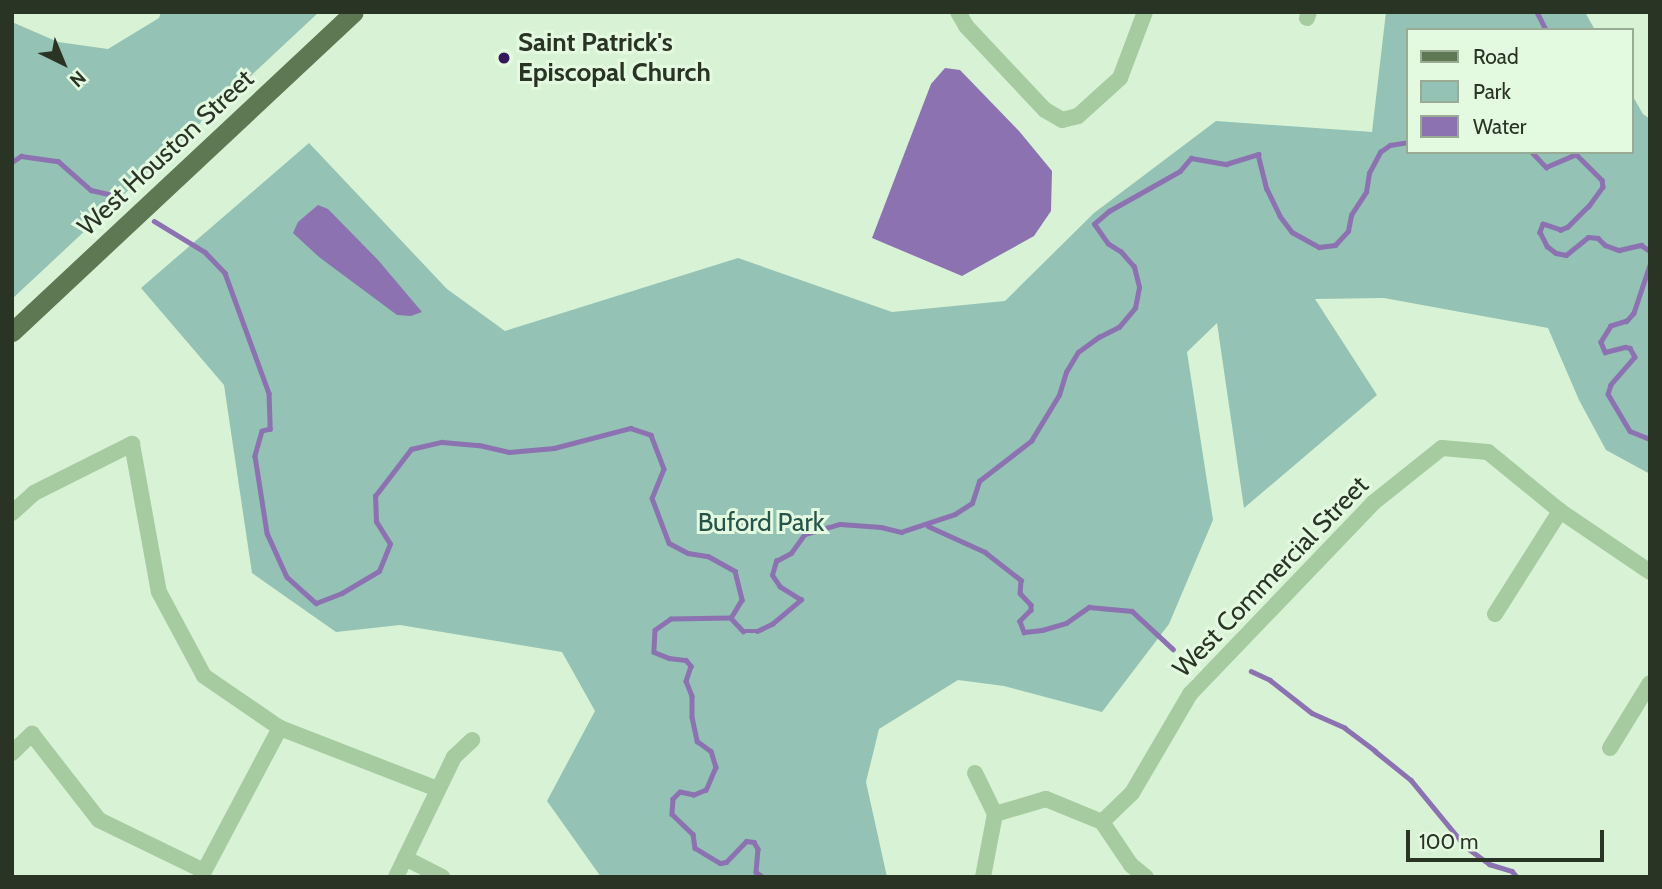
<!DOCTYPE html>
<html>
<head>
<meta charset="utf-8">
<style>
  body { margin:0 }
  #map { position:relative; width:1662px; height:889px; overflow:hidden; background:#d8f2d5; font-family:Cabin,sans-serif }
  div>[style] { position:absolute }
  .green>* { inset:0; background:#94c2b5 }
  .water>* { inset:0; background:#8c72b1 }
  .stream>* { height:4.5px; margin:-2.25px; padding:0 2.25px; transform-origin:2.25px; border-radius:2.25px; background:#8c72b1 }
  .minor>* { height:16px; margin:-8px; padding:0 8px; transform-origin:8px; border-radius:8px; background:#a7cba0 }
  .major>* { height:19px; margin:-9.5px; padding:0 9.5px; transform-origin:9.5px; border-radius:9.5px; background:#5e7853 }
  .dots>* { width:19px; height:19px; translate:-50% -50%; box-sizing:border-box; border:4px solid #e3fae1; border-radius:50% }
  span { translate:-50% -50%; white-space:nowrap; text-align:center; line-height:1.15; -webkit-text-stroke:6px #e3fae1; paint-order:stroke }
  .poi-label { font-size:26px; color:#293424; font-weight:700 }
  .left { translate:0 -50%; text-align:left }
  .street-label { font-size:26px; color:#293424 }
  .park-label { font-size:26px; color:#265448 }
  .frame { position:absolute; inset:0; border:14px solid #293424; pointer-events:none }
  .legend { position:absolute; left:1406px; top:28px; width:228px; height:126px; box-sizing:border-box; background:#e3fae1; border:2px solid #99ab95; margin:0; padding:9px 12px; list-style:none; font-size:21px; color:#293424 }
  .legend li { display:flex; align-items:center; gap:14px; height:35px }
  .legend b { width:35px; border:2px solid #99ab95 }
  .north { position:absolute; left:28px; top:28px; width:70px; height:70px; -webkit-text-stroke:5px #e3fae1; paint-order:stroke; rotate:137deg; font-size:19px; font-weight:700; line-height:28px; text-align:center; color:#293424 }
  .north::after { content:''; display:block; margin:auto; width:24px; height:32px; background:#293424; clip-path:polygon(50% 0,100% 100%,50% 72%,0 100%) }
  .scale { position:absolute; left:1406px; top:830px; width:198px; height:32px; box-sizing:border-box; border:4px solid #293424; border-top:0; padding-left:9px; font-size:21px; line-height:24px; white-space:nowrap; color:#293424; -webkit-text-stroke:5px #e3fae1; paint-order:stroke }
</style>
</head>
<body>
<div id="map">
  <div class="green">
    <i style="clip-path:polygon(161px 12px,319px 12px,12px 299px,12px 22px,58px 42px,108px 49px,159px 18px)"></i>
    <i style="clip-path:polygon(1386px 12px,1585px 12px,1595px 30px,1408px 30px,1408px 152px,1632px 152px,1632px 95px,1643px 114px,1650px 119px,1650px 474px,1606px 450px,1579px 400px,1548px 328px,1384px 298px,1315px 299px,1377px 395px,1244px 508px,1217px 323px,1187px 352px,1213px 520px,1169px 624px,1102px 712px,1004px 686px,958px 680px,879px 729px,866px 782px,887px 877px,601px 877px,547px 801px,595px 711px,562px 652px,400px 625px,336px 632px,252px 573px,224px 385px,141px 288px,309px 143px,447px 289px,505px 331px,738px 258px,892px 312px,1005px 301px,1094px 213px,1216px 121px,1372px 132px)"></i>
  </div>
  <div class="water">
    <i style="clip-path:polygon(945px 68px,960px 70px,1019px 131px,1052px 171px,1051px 211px,1034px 236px,962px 276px,872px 238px,931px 84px)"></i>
    <i style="clip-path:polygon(318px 205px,328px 209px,378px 260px,422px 312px,411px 316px,397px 315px,319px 257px,293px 233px,298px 222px)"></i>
  </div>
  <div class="stream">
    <i style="left:1537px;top:12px;width:20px;rotate:63deg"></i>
    <i style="left:1532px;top:152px;width:21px;rotate:47deg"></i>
    <i style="left:1546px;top:167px;width:33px;rotate:-23deg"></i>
    <i style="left:1576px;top:154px;width:37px;rotate:45deg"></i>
    <i style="left:1602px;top:180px;width:7px;rotate:82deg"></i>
    <i style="left:1603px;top:187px;width:24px;rotate:126deg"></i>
    <i style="left:1589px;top:206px;width:30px;rotate:135deg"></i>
    <i style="left:1568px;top:227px;width:8px;rotate:157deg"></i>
    <i style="left:1561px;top:230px;width:19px;rotate:-162deg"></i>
    <i style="left:1543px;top:224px;width:9px;rotate:111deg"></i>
    <i style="left:1540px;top:232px;width:16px;rotate:63deg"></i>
    <i style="left:1547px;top:246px;width:11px;rotate:38deg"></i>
    <i style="left:1556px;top:253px;width:10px;rotate:11deg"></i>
    <i style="left:1566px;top:255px;width:28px;rotate:-39deg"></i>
    <i style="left:1588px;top:237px;width:10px;rotate:6deg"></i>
    <i style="left:1598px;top:238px;width:10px;rotate:45deg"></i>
    <i style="left:1605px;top:245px;width:15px;rotate:20deg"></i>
    <i style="left:1619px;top:250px;width:23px;rotate:-13deg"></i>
    <i style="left:1641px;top:245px;width:11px;rotate:34deg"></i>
    <i style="left:12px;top:162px;width:11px;rotate:-34deg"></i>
    <i style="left:21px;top:156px;width:37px;rotate:8deg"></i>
    <i style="left:58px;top:161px;width:44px;rotate:41.3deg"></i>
    <i style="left:91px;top:190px;width:37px;rotate:13deg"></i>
    <i style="left:154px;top:221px;width:60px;rotate:31.3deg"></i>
    <i style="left:205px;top:252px;width:29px;rotate:46deg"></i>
    <i style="left:225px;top:273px;width:128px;rotate:69.9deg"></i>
    <i style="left:269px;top:393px;width:36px;rotate:88deg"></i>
    <i style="left:270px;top:429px;width:8px;rotate:166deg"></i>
    <i style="left:262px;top:431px;width:26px;rotate:106deg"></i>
    <i style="left:255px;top:456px;width:78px;rotate:81.1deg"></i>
    <i style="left:267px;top:533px;width:48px;rotate:65.6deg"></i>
    <i style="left:287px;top:577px;width:39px;rotate:42deg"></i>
    <i style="left:316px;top:603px;width:28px;rotate:-21deg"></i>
    <i style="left:342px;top:593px;width:43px;rotate:-30.7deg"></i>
    <i style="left:379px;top:571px;width:29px;rotate:-68deg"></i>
    <i style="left:390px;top:544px;width:26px;rotate:-122deg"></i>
    <i style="left:376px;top:522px;width:26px;rotate:-92deg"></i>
    <i style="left:375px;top:496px;width:59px;rotate:-52.5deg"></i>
    <i style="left:411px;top:449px;width:32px;rotate:-13deg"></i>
    <i style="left:442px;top:442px;width:37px;rotate:5deg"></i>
    <i style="left:479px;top:445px;width:31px;rotate:13deg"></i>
    <i style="left:509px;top:452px;width:45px;rotate:-5.1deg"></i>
    <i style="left:554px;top:448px;width:79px;rotate:-14.7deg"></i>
    <i style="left:630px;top:428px;width:22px;rotate:18deg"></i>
    <i style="left:651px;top:435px;width:36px;rotate:69deg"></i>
    <i style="left:664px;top:469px;width:31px;rotate:112deg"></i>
    <i style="left:652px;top:498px;width:48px;rotate:69.3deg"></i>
    <i style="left:669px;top:543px;width:21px;rotate:28deg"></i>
    <i style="left:688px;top:553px;width:20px;rotate:9deg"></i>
    <i style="left:708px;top:556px;width:31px;rotate:29deg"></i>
    <i style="left:735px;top:571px;width:30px;rotate:76deg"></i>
    <i style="left:742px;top:600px;width:21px;rotate:121deg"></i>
    <i style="left:731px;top:618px;width:18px;rotate:47deg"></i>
    <i style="left:743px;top:631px;width:14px"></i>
    <i style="left:757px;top:631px;width:17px;rotate:-25deg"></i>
    <i style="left:772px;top:624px;width:38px;rotate:-40deg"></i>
    <i style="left:801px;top:600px;width:25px;rotate:-148deg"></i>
    <i style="left:780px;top:587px;width:14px;rotate:-124deg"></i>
    <i style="left:772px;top:575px;width:15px;rotate:-74deg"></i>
    <i style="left:776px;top:561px;width:17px;rotate:-28deg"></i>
    <i style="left:791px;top:553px;width:24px;rotate:-54deg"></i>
    <i style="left:805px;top:534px;width:36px;rotate:-16deg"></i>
    <i style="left:840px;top:524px;width:41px;rotate:4.2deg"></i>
    <i style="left:881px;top:527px;width:21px;rotate:14deg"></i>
    <i style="left:901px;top:532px;width:57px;rotate:-18.4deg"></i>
    <i style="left:955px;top:514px;width:20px;rotate:-33deg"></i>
    <i style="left:972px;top:503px;width:23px;rotate:-72deg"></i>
    <i style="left:979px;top:481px;width:66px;rotate:-37.6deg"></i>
    <i style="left:1031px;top:441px;width:54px;rotate:-58.7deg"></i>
    <i style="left:1059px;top:395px;width:24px;rotate:-73deg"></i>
    <i style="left:1066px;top:372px;width:23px;rotate:-59deg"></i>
    <i style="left:1078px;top:352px;width:26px;rotate:-36deg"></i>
    <i style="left:1099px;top:337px;width:22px;rotate:-27deg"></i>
    <i style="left:1119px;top:327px;width:25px;rotate:-50deg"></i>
    <i style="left:1135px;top:308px;width:21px;rotate:-79deg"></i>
    <i style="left:1139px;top:287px;width:21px;rotate:-104deg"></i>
    <i style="left:1134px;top:267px;width:20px;rotate:-131deg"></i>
    <i style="left:1121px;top:252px;width:15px;rotate:-148deg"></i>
    <i style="left:1108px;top:244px;width:24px;rotate:-125deg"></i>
    <i style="left:1094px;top:224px;width:20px;rotate:-41deg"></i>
    <i style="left:1109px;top:211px;width:81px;rotate:-29.4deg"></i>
    <i style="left:1180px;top:171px;width:17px;rotate:-50deg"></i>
    <i style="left:1191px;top:158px;width:36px;rotate:10deg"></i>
    <i style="left:1226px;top:164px;width:34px;rotate:-17deg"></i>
    <i style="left:1258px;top:154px;width:36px;rotate:76deg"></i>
    <i style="left:1267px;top:189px;width:30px;rotate:64deg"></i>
    <i style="left:1280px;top:216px;width:20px;rotate:53deg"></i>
    <i style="left:1292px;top:232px;width:31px;rotate:29deg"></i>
    <i style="left:1319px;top:247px;width:16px;rotate:-7deg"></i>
    <i style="left:1335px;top:245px;width:19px;rotate:-47deg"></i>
    <i style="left:1348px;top:231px;width:16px;rotate:-79deg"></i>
    <i style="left:1351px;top:215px;width:27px;rotate:-57deg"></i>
    <i style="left:1366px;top:192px;width:19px;rotate:-81deg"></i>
    <i style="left:1369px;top:173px;width:24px;rotate:-62deg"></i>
    <i style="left:1380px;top:152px;width:12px;rotate:-35deg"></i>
    <i style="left:1390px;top:145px;width:18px;rotate:-9deg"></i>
    <i style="left:1650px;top:265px;width:51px;rotate:108.4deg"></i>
    <i style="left:1634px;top:313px;width:11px;rotate:131deg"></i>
    <i style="left:1627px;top:321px;width:17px;rotate:163deg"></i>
    <i style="left:1611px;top:326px;width:19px;rotate:122deg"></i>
    <i style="left:1601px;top:342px;width:11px;rotate:68deg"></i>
    <i style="left:1605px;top:352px;width:21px;rotate:-14deg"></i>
    <i style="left:1625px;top:347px;width:5px;rotate:11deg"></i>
    <i style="left:1630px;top:348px;width:10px;rotate:61deg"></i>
    <i style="left:1635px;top:357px;width:37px;rotate:131deg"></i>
    <i style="left:1611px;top:385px;width:9px;rotate:108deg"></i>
    <i style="left:1608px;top:394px;width:43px;rotate:59.3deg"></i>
    <i style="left:1630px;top:431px;width:22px;rotate:22deg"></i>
    <i style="left:928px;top:526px;width:63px;rotate:24.5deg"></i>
    <i style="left:985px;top:552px;width:46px;rotate:37.9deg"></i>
    <i style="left:1021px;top:580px;width:13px;rotate:94deg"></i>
    <i style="left:1020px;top:593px;width:16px;rotate:47deg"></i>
    <i style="left:1031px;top:605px;width:5px;rotate:90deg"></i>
    <i style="left:1031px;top:610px;width:16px;rotate:135deg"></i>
    <i style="left:1020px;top:621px;width:12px;rotate:70deg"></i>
    <i style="left:1024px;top:632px;width:18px;rotate:-6deg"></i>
    <i style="left:1042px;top:630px;width:25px;rotate:-16deg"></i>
    <i style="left:1066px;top:623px;width:28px;rotate:-35deg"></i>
    <i style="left:1089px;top:607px;width:43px;rotate:5.3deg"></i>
    <i style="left:1132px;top:611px;width:56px;rotate:42.8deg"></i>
    <i style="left:731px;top:618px;width:60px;rotate:179deg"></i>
    <i style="left:671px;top:619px;width:19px;rotate:145deg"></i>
    <i style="left:655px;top:630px;width:22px;rotate:93deg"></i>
    <i style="left:654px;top:652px;width:16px;rotate:22deg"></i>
    <i style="left:669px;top:658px;width:17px;rotate:7deg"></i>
    <i style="left:686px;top:660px;width:8px;rotate:50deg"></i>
    <i style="left:691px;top:666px;width:16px;rotate:108deg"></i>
    <i style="left:686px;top:681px;width:16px;rotate:68deg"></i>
    <i style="left:692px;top:696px;width:21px;rotate:90deg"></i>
    <i style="left:692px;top:717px;width:25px;rotate:78deg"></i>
    <i style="left:697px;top:741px;width:17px;rotate:36deg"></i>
    <i style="left:711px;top:751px;width:17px;rotate:73deg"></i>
    <i style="left:716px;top:767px;width:25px;rotate:113deg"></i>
    <i style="left:706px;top:790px;width:13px;rotate:157deg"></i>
    <i style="left:694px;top:795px;width:14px;rotate:-168deg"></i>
    <i style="left:680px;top:792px;width:10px;rotate:135deg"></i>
    <i style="left:673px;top:799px;width:15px;rotate:94deg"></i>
    <i style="left:672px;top:814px;width:29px;rotate:44deg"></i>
    <i style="left:693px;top:834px;width:14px;rotate:82deg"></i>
    <i style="left:695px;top:848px;width:29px;rotate:31deg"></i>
    <i style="left:720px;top:863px;width:6px;rotate:-9deg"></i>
    <i style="left:726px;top:862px;width:29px;rotate:-46deg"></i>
    <i style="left:746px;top:841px;width:8px;rotate:7deg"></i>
    <i style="left:754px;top:842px;width:8px;rotate:60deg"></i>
    <i style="left:758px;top:849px;width:23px;rotate:95deg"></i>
    <i style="left:756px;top:872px;width:9px;rotate:36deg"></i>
    <i style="left:1251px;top:671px;width:21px;rotate:25deg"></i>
    <i style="left:1270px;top:680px;width:53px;rotate:38.2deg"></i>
    <i style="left:1312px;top:713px;width:36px;rotate:24deg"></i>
    <i style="left:1345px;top:728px;width:38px;rotate:37deg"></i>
    <i style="left:1375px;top:751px;width:46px;rotate:38.9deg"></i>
    <i style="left:1411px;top:780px;width:87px;rotate:50.6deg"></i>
    <i style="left:1466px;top:847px;width:29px;rotate:36deg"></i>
    <i style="left:1489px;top:864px;width:24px;rotate:17deg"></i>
    <i style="left:1512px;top:871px;width:8px;rotate:50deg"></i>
  </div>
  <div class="minor">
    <i style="left:958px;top:12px;width:16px;rotate:60deg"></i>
    <i style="left:966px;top:26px;width:115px;rotate:46.8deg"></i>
    <i style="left:1045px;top:110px;width:20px;rotate:30deg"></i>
    <i style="left:1062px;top:120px;width:16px;rotate:-14deg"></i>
    <i style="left:1078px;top:116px;width:57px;rotate:-42.1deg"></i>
    <i style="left:1120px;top:78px;width:71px;rotate:-69.3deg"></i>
    <i style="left:1307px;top:18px;width:6px;rotate:-72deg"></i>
    <i style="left:12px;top:513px;width:30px;rotate:-42deg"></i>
    <i style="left:34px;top:493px;width:110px;rotate:-26.6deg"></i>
    <i style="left:132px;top:444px;width:150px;rotate:79.7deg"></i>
    <i style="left:159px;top:592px;width:95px;rotate:61.8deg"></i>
    <i style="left:204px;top:676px;width:92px;rotate:34.4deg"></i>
    <i style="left:280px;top:728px;width:168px;rotate:21.2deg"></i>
    <i style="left:1495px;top:614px;width:122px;rotate:-57.7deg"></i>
    <i style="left:1610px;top:748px;width:76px;rotate:-58.4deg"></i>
    <i style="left:12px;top:753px;width:28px;rotate:-44deg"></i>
    <i style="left:32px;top:734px;width:109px;rotate:52.1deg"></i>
    <i style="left:99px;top:820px;width:117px;rotate:25.9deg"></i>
    <i style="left:975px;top:773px;width:46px;rotate:64deg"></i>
    <i style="left:995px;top:814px;width:64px;rotate:100.8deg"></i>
    <i style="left:995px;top:814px;width:53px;rotate:-16.4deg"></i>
    <i style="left:1046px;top:799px;width:61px;rotate:22.3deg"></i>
    <i style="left:1102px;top:822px;width:52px;rotate:56deg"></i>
    <i style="left:1131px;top:865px;width:19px;rotate:39deg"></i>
    <i style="left:1102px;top:822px;width:42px;rotate:-44deg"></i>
    <i style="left:1132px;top:793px;width:115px;rotate:-59.6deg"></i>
    <i style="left:1190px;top:694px;width:265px;rotate:-46.2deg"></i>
    <i style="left:1373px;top:503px;width:88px;rotate:-38.6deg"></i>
    <i style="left:1442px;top:448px;width:46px;rotate:5deg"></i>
    <i style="left:1488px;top:452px;width:93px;rotate:39.3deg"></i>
    <i style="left:1560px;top:511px;width:109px;rotate:34.1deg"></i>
    <i style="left:405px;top:858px;width:42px;rotate:27.2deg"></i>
    <i style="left:201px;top:877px;width:169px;rotate:-62.1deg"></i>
    <i style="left:396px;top:877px;width:133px;rotate:-64.2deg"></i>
    <i style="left:454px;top:757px;width:25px;rotate:-43deg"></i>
  </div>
  <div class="major">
    <i style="left:12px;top:332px;width:468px;rotate:-43.1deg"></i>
  </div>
  <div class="dots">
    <i style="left:504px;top:58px;background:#331758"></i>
  </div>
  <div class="poi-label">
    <span class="left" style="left:518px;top:58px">Saint Patrick's<br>Episcopal Church</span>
  </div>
  <div class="street-label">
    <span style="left:166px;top:153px;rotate:-43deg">West Houston Street</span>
    <span style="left:1271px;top:577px;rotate:-46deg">West Commercial Street</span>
  </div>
  <div class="park-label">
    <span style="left:761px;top:523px">Buford Park</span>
  </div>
  <div class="frame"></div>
  <ul class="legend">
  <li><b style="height:9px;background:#5e7853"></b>Road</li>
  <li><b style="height:19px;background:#94c2b5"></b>Park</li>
  <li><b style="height:19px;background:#8c72b1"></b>Water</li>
  </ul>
  <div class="north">N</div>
  <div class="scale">100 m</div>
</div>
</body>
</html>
